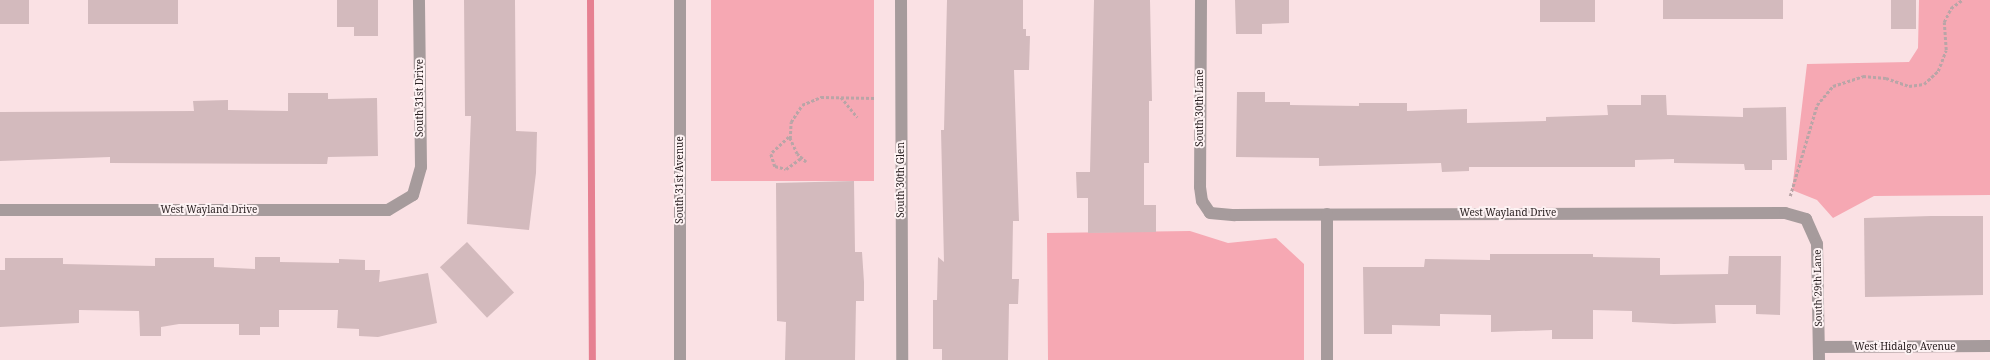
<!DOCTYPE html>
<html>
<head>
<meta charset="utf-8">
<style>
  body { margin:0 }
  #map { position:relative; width:1990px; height:360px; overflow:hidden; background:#fae1e4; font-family:"Noto Serif",serif }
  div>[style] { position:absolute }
  .green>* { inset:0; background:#f6a8b3; transform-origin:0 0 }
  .stream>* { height:7px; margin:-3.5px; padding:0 3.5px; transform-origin:3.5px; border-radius:3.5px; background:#e68091 }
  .building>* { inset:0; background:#d3babd; transform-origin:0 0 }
  .path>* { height:2.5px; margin-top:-1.25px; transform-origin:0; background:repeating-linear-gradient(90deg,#b9a5a7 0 3px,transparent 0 5px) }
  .minor>* { height:12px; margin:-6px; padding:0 6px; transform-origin:6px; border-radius:6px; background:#a69b9c }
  span { translate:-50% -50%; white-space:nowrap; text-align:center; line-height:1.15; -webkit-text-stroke:4px #fdf2f3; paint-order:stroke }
  .street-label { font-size:10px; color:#2a2122 }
</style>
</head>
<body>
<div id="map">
  <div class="green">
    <i style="left:711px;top:0;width:163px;height:181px"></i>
    <i style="clip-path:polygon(1919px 0,1990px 0,1990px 195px,1874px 196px,1833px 218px,1817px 200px,1792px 190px,1807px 64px,1909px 62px,1918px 48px)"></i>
    <i style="clip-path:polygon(1190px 231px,1228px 243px,1276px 238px,1304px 264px,1304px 360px,1048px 360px,1047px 233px)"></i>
  </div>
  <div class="stream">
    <i style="left:590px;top:0;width:360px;rotate:89.7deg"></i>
  </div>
  <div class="building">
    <i style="left:0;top:0;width:29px;height:24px"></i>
    <i style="left:88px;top:0;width:90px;height:24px"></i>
    <i style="clip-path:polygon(337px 0,378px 0,378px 36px,354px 36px,354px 27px,337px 27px)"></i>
    <i style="clip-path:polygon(464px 0,515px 0,516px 131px,537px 132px,536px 173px,529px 230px,467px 224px,471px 116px,465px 116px)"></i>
    <i style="clip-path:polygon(947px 0,1023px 0,1023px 29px,1026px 29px,1026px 36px,1030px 36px,1029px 70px,1014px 70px,1019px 221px,1013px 221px,1012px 279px,1019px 279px,1018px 304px,1009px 304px,1008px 360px,942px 360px,942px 349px,933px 349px,933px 300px,937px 300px,938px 257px,944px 262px,941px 130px,944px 130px)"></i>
    <i style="clip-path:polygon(1094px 0,1150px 0,1152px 101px,1149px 101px,1149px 163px,1144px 163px,1144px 205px,1156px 205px,1156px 232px,1088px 233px,1088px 198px,1077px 198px,1076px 172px,1090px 172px)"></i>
    <i style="clip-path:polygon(1235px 0,1289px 0,1289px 23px,1262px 24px,1262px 34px,1236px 34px)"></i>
    <i style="left:1540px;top:0;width:55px;height:22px"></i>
    <i style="left:1663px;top:0;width:120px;height:19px"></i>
    <i style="left:1891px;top:0;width:25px;height:29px"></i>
    <i style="clip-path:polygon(1237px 92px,1265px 92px,1265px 102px,1290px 102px,1290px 105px,1359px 106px,1359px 103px,1407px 103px,1407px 111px,1467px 109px,1467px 123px,1546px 121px,1546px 117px,1608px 115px,1607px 105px,1641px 105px,1641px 95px,1666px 95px,1667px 115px,1743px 117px,1743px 108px,1786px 107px,1787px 160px,1772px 160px,1772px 170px,1745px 170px,1744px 164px,1674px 163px,1674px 159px,1635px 160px,1635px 167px,1469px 167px,1469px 171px,1442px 172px,1441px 163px,1319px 166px,1319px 158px,1236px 157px)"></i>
    <i style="clip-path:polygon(288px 93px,328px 93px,328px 99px,377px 98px,378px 156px,328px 157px,327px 164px,110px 163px,110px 157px,0 161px,0 112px,194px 111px,193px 101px,228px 100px,228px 110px,288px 111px)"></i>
    <i style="clip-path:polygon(854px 181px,855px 252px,862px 252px,864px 282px,864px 301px,856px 301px,855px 360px,785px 360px,786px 322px,777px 321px,776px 183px)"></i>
    <i style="clip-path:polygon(1931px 216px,1983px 216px,1983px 295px,1865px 297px,1864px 218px)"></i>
    <i style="left:467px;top:242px;width:69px;height:37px;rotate:47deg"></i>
    <i style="clip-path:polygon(1490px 254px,1593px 254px,1593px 257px,1660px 258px,1660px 275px,1728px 274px,1729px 256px,1781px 256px,1780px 315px,1756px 314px,1756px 305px,1715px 305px,1716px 323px,1674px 324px,1632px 322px,1632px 311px,1593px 310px,1593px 339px,1552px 339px,1552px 330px,1491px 332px,1491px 315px,1440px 314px,1440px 326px,1392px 325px,1392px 334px,1364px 334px,1363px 267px,1424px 267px,1425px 259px,1490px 260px)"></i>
    <i style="clip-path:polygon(255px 257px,280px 257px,280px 262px,339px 263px,339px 259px,365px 260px,365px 270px,380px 270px,379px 282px,428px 273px,437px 323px,378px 337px,359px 336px,359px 329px,337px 328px,338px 310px,279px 310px,279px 327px,260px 327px,260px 335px,239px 335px,239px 324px,179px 324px,161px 327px,161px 336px,140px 336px,139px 311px,79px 310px,79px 323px,0 327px,0 270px,5px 270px,5px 258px,63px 258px,63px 264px,155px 266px,155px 258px,214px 258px,214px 267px,255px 269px)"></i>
  </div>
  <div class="path">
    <i style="left:841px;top:97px;width:26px;rotate:51deg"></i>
    <i style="left:789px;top:137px;width:25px;rotate:137deg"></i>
    <i style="left:771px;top:154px;width:13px;rotate:72deg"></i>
    <i style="left:775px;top:166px;width:11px;rotate:15deg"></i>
    <i style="left:786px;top:169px;width:19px;rotate:-36deg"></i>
    <i style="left:806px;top:162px;width:12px;rotate:-138deg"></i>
    <i style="left:797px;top:154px;width:17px;rotate:-115deg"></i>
    <i style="left:790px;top:139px;width:17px;rotate:-87deg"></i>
    <i style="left:791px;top:122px;width:20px;rotate:-57deg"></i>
    <i style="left:802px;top:105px;width:21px;rotate:-23deg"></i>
    <i style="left:821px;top:97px;width:55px;rotate:1deg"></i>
    <i style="left:1790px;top:196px;width:95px;rotate:-73.5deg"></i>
    <i style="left:1817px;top:105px;width:25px;rotate:-50deg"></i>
    <i style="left:1833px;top:86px;width:32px;rotate:-18deg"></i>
    <i style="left:1863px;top:76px;width:23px;rotate:5deg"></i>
    <i style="left:1886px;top:78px;width:24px;rotate:19deg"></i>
    <i style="left:1909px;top:86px;width:15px;rotate:-8deg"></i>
    <i style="left:1924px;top:84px;width:19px;rotate:-43deg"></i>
    <i style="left:1938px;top:71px;width:22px;rotate:-69deg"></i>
    <i style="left:1946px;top:50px;width:28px;rotate:-94deg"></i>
    <i style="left:1944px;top:22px;width:16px;rotate:-63deg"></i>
    <i style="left:1951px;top:8px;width:14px;rotate:-36deg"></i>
  </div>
  <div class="minor">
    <i style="left:680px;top:0;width:360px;rotate:90deg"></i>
    <i style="left:901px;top:0;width:360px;rotate:89.8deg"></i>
    <i style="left:1201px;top:0;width:187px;rotate:90.3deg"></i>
    <i style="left:1200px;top:187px;width:14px;rotate:82deg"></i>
    <i style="left:1202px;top:201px;width:14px;rotate:56deg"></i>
    <i style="left:1210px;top:213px;width:25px;rotate:5deg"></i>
    <i style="left:1235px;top:215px;width:550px;rotate:-0.21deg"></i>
    <i style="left:1785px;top:213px;width:22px;rotate:16deg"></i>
    <i style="left:1806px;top:219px;width:27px;rotate:66deg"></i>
    <i style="left:1817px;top:244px;width:116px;rotate:89deg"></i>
    <i style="left:0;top:210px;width:388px"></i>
    <i style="left:388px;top:210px;width:29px;rotate:-31deg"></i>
    <i style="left:413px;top:195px;width:29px;rotate:-74deg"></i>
    <i style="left:421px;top:167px;width:167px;rotate:-90.7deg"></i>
    <i style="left:1327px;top:214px;width:146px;rotate:90deg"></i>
    <i style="left:1819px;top:347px;width:171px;rotate:-0.3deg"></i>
  </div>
  <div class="street-label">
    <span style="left:420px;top:98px;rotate:-90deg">South 31st Drive</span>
    <span style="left:1200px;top:108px;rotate:-90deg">South 30th Lane</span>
    <span style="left:680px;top:180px;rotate:-90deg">South 31st Avenue</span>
    <span style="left:901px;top:180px;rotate:-90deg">South 30th Glen</span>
    <span style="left:209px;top:210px">West Wayland Drive</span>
    <span style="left:1508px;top:213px">West Wayland Drive</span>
    <span style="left:1818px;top:288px;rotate:-91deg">South 29th Lane</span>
    <span style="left:1905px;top:347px">West Hidalgo Avenue</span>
  </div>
</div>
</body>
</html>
